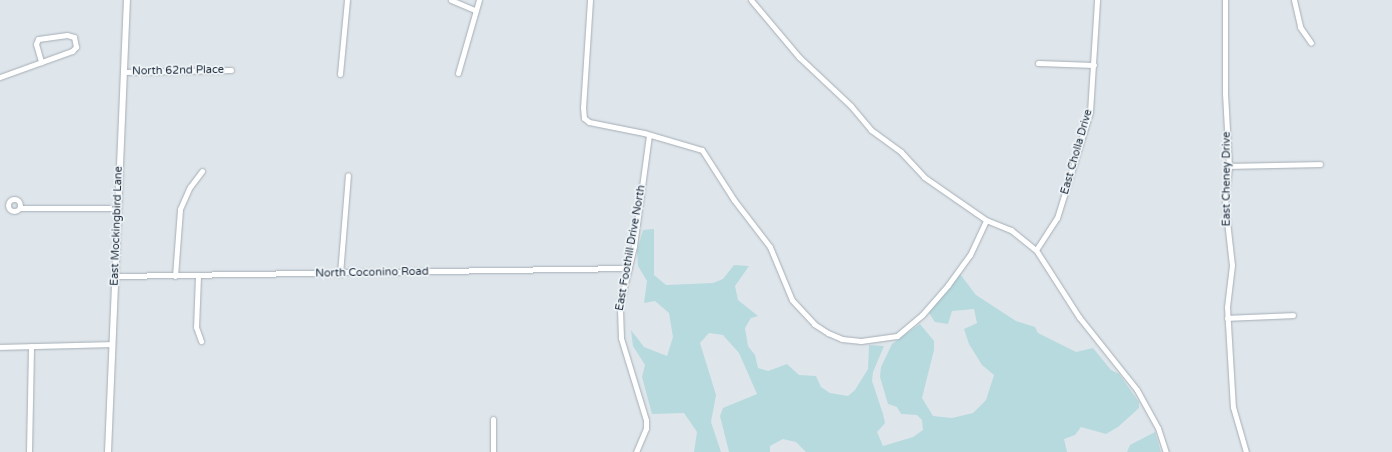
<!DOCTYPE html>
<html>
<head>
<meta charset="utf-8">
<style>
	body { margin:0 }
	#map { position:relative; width:1392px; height:452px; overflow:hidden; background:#dfe6eb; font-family:"Varela Round",sans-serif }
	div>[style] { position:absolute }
	.green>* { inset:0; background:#b6dade }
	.roads { filter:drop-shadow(0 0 1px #a5aeb6) drop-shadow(0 0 1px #a5aeb6) }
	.minor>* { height:5px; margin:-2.5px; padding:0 2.5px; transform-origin:2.5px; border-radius:2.5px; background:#fff }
	.minor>.ring { margin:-2.5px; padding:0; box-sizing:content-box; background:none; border:5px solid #fff; border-radius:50% }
	.tertiary>* { height:6px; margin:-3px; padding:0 3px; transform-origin:3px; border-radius:3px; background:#fff }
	span { translate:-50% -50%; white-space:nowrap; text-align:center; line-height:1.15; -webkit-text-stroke:3.5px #eff5f8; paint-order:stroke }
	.street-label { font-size:11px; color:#1f2c3c }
</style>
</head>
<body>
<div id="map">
	<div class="green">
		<div style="clip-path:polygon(654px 229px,654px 275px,666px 285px,713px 283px,723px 279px,734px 265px,749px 266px,735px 286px,738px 300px,758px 316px,751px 318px,745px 328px,748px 346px,755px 355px,758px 368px,768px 371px,787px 364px,799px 375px,816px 376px,821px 387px,830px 393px,848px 396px,855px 390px,868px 369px,869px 345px,884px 346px,873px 372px,872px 381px,883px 414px,885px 423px,877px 432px,883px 446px,913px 437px,923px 430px,922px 420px,917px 415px,901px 414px,897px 407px,888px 404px,880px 377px,881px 367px,892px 344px,920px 324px,934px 341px,934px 350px,922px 398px,933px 416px,952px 418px,973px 413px,986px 400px,994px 375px,982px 365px,969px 344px,964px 329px,977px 323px,974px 309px,952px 311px,948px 324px,935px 322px,929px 313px,960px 274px,976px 295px,1016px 321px,1035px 327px,1038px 333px,1076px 352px,1093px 348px,1111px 370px,1119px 374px,1139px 402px,1139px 408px,1118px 427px,1106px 434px,1081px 427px,1075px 435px,1064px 439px,1067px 452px,806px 452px,796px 442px,783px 439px,770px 446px,770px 452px,729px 452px,720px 416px,723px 408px,757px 394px,739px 353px,723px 335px,709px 333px,700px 343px,716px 395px,711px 422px,721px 452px,694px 452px,697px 432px,684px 413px,652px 414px,642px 377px,645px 365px,633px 346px,631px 330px,644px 347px,667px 356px,673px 337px,669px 313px,655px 301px,644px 303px,647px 281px,638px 266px,637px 251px,643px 230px)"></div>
		<div style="clip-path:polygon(1155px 432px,1161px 452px,1127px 452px,1130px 445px)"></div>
	</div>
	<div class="roads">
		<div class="minor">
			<div style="left:451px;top:0;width:25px;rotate:23deg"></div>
			<div style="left:590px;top:0;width:107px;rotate:93.7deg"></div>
			<div style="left:583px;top:107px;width:11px;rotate:85deg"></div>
			<div style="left:584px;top:118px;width:6px;rotate:39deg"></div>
			<div style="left:589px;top:122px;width:56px;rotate:11.3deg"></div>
			<div style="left:644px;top:133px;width:60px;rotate:16.3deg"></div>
			<div style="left:702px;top:150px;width:59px;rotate:57.4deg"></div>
			<div style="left:734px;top:200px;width:59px;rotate:52.5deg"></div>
			<div style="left:770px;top:247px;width:57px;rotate:67.5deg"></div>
			<div style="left:792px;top:300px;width:33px;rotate:47deg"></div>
			<div style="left:814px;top:324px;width:17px;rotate:33deg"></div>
			<div style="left:828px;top:333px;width:15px;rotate:23deg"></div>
			<div style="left:842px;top:339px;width:19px;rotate:6deg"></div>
			<div style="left:861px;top:341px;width:36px;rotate:-8deg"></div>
			<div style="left:897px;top:336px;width:33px;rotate:-40deg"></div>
			<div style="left:922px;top:315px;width:40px;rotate:-49deg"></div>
			<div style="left:948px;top:285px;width:37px;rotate:-54deg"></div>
			<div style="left:970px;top:255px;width:38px;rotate:-65deg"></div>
			<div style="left:751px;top:0;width:75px;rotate:49.9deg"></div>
			<div style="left:799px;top:57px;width:71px;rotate:43.3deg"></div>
			<div style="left:851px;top:106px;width:31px;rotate:50deg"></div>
			<div style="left:871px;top:130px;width:37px;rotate:36deg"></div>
			<div style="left:901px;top:152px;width:34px;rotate:47deg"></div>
			<div style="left:924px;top:177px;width:75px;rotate:34.7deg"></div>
			<div style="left:986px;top:220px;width:27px;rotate:22deg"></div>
			<div style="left:1011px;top:230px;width:32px;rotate:39deg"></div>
			<div style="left:1036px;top:250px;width:80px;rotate:57.3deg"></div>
			<div style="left:1079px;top:317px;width:93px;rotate:51.5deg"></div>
			<div style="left:1137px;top:390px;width:43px;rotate:61.1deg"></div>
			<div style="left:1158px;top:428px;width:25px;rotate:72deg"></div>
			<div style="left:1225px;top:0;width:93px;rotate:90deg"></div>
			<div style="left:1225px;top:93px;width:73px;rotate:86.9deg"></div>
			<div style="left:1229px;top:166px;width:37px;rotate:96deg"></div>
			<div style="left:1225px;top:203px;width:62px;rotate:83.6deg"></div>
			<div style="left:1232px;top:265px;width:42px;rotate:96.8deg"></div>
			<div style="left:1227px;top:307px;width:100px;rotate:86.6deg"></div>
			<div style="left:1233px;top:407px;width:47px;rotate:73.9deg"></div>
			<div style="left:1294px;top:0;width:28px;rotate:77deg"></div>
			<div style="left:1300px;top:27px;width:19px;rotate:55deg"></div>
			<div style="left:1038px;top:63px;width:56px;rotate:2deg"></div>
			<div style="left:124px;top:72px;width:107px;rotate:-1.1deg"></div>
			<div style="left:458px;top:73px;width:76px;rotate:-74deg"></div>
			<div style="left:340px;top:74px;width:74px;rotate:-84.6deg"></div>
			<div style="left:0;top:77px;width:77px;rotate:-19.9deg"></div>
			<div style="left:72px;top:51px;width:6px;rotate:-45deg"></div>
			<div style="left:76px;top:47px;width:10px;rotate:-101deg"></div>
			<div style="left:74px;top:37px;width:7px;rotate:-164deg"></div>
			<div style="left:67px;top:35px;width:29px;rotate:172deg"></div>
			<div style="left:38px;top:39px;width:5px;rotate:112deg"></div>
			<div style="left:36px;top:44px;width:19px;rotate:74deg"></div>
			<div style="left:1229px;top:166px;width:91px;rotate:-1.3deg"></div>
			<div class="ring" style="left:8px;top:199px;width:7px;height:7px"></div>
			<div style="left:20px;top:208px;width:98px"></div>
			<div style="left:1036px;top:250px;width:38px;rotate:-57deg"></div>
			<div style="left:1057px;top:218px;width:111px;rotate:-72.7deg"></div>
			<div style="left:1090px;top:112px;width:112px;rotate:-86.4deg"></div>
			<div style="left:340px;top:274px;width:99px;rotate:-85.4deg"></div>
			<div style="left:115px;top:276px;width:514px;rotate:-0.89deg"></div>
			<div style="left:175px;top:276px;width:67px;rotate:-85.7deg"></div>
			<div style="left:180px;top:209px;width:24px;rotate:-66deg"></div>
			<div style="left:190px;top:187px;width:20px;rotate:-53deg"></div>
			<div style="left:198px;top:276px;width:51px;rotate:92.2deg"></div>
			<div style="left:196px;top:327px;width:15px;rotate:70deg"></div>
			<div style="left:1227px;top:318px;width:66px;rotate:-2.6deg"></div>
			<div style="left:0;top:347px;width:112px;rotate:-1.5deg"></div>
			<div style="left:493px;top:419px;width:33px;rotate:90deg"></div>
			<div style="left:29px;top:452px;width:106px;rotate:-88.9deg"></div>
			<div style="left:636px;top:452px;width:26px;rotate:-67deg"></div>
			<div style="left:646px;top:428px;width:8px;rotate:-90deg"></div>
			<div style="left:646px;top:420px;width:86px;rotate:-107deg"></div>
			<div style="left:621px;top:338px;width:34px;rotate:-92deg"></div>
			<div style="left:620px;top:304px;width:60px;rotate:-76.4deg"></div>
			<div style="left:634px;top:246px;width:112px;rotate:-82.3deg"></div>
		</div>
		<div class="tertiary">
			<div style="left:108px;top:452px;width:452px;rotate:-87.6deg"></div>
		</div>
	</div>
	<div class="street-label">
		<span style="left:178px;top:71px;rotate:-1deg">North 62nd Place</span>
		<span style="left:1077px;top:152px;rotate:-74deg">East Cholla Drive</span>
		<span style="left:1227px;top:179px;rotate:-90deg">East Cheney Drive</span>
		<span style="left:117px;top:226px;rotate:-88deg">East Mockingbird Lane</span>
		<span style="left:631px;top:248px;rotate:-80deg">East Foothill Drive North</span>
		<span style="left:372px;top:273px;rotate:-1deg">North Coconino Road</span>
	</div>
</div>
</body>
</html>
